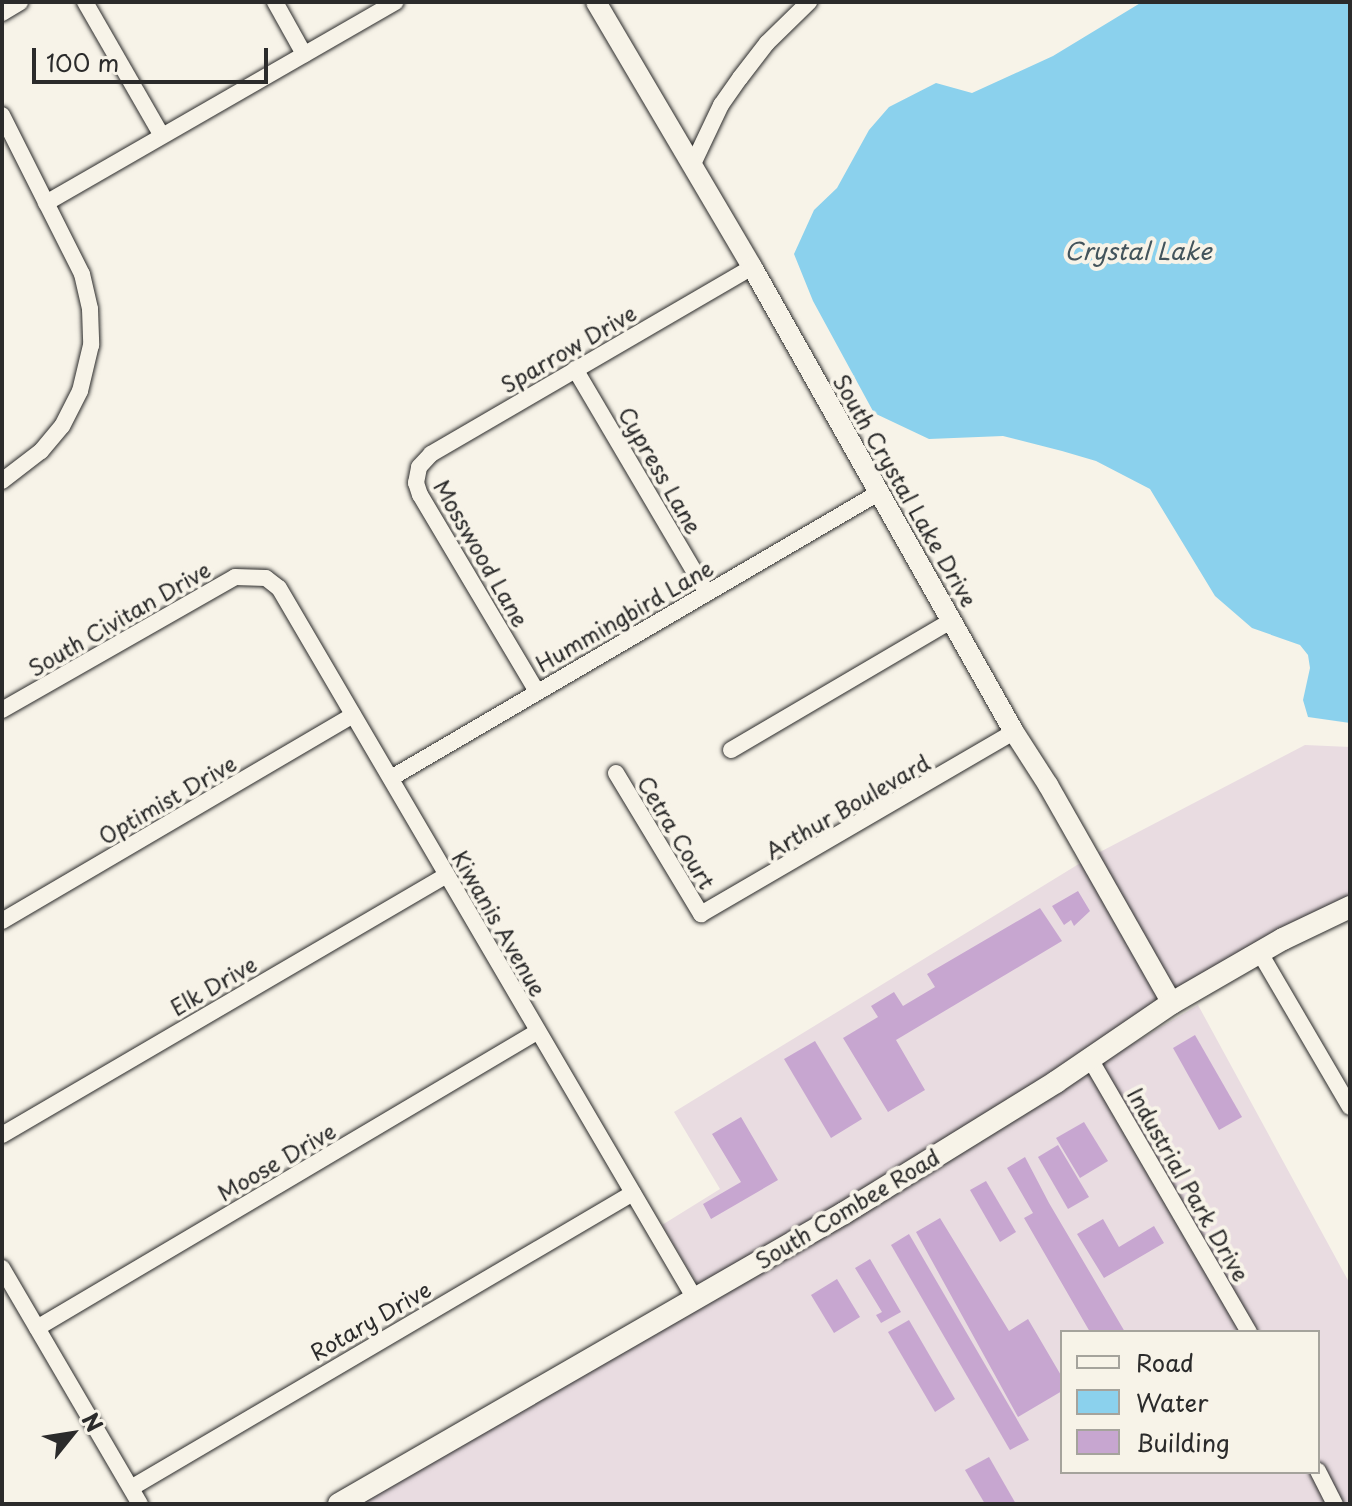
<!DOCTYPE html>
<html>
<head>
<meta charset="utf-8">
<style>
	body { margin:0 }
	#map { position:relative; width:1352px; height:1506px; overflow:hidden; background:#f7f3e8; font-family:"Playpen Sans",sans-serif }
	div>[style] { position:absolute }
	.built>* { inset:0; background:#e9dce1 }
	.water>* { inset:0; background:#8bd1ed }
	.building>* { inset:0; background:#c7a6d0 }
	.roads { filter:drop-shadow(0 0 2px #2b2b2b) drop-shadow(0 0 2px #2b2b2b) }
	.minor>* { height:16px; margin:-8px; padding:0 8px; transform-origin:8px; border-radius:8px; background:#f7f3e8 }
	.tertiary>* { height:20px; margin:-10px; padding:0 10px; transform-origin:10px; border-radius:10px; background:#f7f3e8 }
	.secondary>* { height:22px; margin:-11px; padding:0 11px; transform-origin:11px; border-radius:11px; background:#f7f3e8 }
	span { translate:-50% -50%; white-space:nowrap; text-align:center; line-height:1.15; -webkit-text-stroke:8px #f7f3e8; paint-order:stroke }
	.street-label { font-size:22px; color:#2b2b2b }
	.water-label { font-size:24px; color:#43545c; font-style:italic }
	.frame { position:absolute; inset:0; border:4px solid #2b2b2b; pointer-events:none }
	.legend { position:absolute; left:1060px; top:1330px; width:260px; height:144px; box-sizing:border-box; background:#f7f3e8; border:2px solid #a5a39c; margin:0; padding:10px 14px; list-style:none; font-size:24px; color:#2b2b2b }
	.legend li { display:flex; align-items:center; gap:16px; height:40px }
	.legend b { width:40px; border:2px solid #a5a39c }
	.north { position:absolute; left:32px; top:1394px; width:80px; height:80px; -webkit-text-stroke:6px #f7f3e8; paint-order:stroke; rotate:60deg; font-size:22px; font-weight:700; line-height:32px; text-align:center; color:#2b2b2b }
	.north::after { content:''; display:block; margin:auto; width:28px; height:36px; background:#2b2b2b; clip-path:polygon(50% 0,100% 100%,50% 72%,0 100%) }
	.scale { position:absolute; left:32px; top:48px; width:236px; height:36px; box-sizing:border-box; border:4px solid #2b2b2b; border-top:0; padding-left:10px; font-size:24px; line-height:28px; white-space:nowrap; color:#2b2b2b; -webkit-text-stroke:6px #f7f3e8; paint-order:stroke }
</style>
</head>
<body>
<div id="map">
	<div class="built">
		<div style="clip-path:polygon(1305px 745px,1350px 747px,1350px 898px,1176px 991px,1098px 853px)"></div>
		<div style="clip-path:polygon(1082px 862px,1161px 1001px,1051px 1075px,840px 1206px,698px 1286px,662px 1225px,720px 1189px,674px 1112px)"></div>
		<div style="clip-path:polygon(evenodd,1198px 1005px,1350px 1284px,1350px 1504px,358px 1504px,1198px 1005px,1062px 1332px,1318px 1332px,1318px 1472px,1062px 1472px,1062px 1332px)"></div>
	</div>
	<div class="water">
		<div style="clip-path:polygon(1142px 2px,1350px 2px,1350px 723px,1308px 717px,1303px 700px,1310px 668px,1308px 655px,1300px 645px,1252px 628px,1215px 596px,1150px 489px,1096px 461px,1062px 451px,1003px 436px,929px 439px,874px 413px,813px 301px,794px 254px,814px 210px,837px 188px,869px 130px,889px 107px,936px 83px,972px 93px,1053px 56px)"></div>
	</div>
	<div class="building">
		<div style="clip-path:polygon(1078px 891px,1090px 911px,1074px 926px,1071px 920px,1064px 925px,1052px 906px)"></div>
		<div style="clip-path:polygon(1040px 908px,1062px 941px,896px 1040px,925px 1090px,888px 1112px,843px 1038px,878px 1017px,871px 1006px,894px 992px,903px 1006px,935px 987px,927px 974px)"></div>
		<div style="clip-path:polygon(1195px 1035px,1242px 1117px,1219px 1130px,1173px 1048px)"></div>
		<div style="clip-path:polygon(815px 1041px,862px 1119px,831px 1138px,784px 1059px)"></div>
		<div style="clip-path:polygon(741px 1117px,778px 1180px,711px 1219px,703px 1204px,741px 1182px,712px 1134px)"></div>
		<div style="clip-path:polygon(1084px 1122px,1108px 1161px,1080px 1178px,1056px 1138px)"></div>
		<div style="clip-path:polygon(1058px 1145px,1089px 1197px,1068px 1209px,1038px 1157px)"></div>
		<div style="clip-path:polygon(1025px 1157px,1049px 1203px,1125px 1332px,1090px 1332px,1024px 1218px,1033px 1213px,1007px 1168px)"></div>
		<div style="clip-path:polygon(986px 1181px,1016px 1232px,1000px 1242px,970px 1190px)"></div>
		<div style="clip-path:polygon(940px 1218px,1009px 1331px,1028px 1319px,1062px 1377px,1062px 1391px,1018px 1417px,916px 1232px)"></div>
		<div style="clip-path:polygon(1103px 1219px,1119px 1247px,1154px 1226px,1164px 1243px,1104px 1278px,1077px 1234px)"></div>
		<div style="clip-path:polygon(909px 1234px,1029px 1440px,1010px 1450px,891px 1245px)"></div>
		<div style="clip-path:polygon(870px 1259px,901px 1312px,881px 1323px,876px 1315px,882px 1312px,855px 1268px)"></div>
		<div style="clip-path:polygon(837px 1279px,860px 1317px,834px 1333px,811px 1295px)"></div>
		<div style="clip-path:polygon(909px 1320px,955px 1399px,935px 1412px,888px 1332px)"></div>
		<div style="clip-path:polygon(989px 1457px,1016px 1504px,985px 1504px,965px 1470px)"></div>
	</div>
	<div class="roads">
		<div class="minor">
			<div style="left:85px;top:2px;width:152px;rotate:60.1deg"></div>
			<div style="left:275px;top:2px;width:60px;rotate:60.9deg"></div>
			<div style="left:2px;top:13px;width:21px;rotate:-31deg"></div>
			<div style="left:2px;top:115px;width:178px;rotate:63.3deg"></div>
			<div style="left:82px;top:274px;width:36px;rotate:77deg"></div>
			<div style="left:90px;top:309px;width:36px;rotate:88deg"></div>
			<div style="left:91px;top:345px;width:47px;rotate:103.4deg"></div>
			<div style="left:80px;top:391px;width:39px;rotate:117deg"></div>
			<div style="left:62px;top:426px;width:33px;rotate:130deg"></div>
			<div style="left:41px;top:451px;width:49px;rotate:142.4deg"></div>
			<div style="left:692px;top:166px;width:68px;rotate:-64.6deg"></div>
			<div style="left:721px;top:105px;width:33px;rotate:-55deg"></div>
			<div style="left:740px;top:78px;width:44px;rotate:-52.4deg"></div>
			<div style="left:767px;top:43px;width:59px;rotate:-44.3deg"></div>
			<div style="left:46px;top:203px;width:403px;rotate:-29.9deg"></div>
			<div style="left:575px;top:369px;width:260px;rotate:59.5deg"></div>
			<div style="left:536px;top:690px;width:227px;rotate:-120.7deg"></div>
			<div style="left:420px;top:495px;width:13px;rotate:-108deg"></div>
			<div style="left:416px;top:483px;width:16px;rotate:-79deg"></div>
			<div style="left:419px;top:467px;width:18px;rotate:-47deg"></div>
			<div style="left:431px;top:454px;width:371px;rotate:-30.2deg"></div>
			<div style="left:2px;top:710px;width:268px;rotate:-29.7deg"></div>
			<div style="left:235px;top:577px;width:31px;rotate:2deg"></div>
			<div style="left:266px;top:578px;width:16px;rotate:38deg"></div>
			<div style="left:279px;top:588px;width:822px;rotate:59.66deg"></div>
			<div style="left:731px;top:750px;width:257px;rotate:-30.4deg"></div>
			<div style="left:616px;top:773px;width:165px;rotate:58.9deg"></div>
			<div style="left:701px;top:914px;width:362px;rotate:-30.2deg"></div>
			<div style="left:391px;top:778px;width:566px;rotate:-30.32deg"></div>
			<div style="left:2px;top:921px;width:407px;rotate:-30.4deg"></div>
			<div style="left:1260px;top:953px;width:178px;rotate:59.7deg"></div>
			<div style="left:1090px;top:1059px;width:316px;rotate:59.8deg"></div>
			<div style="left:2px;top:1135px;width:515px;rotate:-30.3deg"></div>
			<div style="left:2px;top:1268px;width:273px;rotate:59.7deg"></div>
			<div style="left:37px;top:1328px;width:581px;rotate:-30.63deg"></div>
			<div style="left:1318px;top:1471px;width:37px;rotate:63deg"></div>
			<div style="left:131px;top:1488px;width:582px;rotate:-30.44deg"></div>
		</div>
		<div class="tertiary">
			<div style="left:596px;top:2px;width:308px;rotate:59.5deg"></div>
			<div style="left:752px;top:267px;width:534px;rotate:60.6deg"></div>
			<div style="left:1014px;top:732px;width:63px;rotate:57.3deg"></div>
			<div style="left:1048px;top:785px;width:251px;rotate:60.4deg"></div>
		</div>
		<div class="secondary">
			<div style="left:339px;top:1504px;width:583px;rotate:-29.95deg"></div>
			<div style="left:844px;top:1213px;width:249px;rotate:-31.7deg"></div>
			<div style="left:1056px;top:1082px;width:140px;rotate:-34.3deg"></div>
			<div style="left:1172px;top:1003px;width:128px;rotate:-30deg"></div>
			<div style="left:1283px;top:939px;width:74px;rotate:-25.5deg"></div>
		</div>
	</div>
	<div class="street-label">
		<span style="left:568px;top:348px;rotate:-30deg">Sparrow Drive</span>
		<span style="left:661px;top:470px;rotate:60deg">Cypress Lane</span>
		<span style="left:906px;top:490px;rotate:60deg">South Crystal Lake Drive</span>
		<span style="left:482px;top:553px;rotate:60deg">Mosswood Lane</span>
		<span style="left:624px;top:615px;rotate:-30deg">Hummingbird Lane</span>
		<span style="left:119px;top:618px;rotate:-30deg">South Civitan Drive</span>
		<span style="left:167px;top:799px;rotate:-30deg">Optimist Drive</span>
		<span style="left:847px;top:806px;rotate:-30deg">Arthur Boulevard</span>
		<span style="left:677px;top:832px;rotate:59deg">Cetra Court</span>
		<span style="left:500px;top:923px;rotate:60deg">Kiwanis Avenue</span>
		<span style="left:213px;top:985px;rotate:-30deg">Elk Drive</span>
		<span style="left:276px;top:1161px;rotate:-30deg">Moose Drive</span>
		<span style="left:1189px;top:1184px;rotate:60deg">Industrial Park Drive</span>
		<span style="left:847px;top:1208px;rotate:-31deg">South Combee Road</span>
		<span style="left:370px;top:1320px;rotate:-30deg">Rotary Drive</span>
	</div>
	<div class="water-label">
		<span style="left:1138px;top:251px">Crystal Lake</span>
	</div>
	<div class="frame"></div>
	<ul class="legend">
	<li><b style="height:10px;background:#f7f3e8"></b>Road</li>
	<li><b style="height:22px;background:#8bd1ed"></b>Water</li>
	<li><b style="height:22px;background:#c7a6d0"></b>Building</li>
	</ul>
	<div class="north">N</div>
	<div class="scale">100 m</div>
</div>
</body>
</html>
